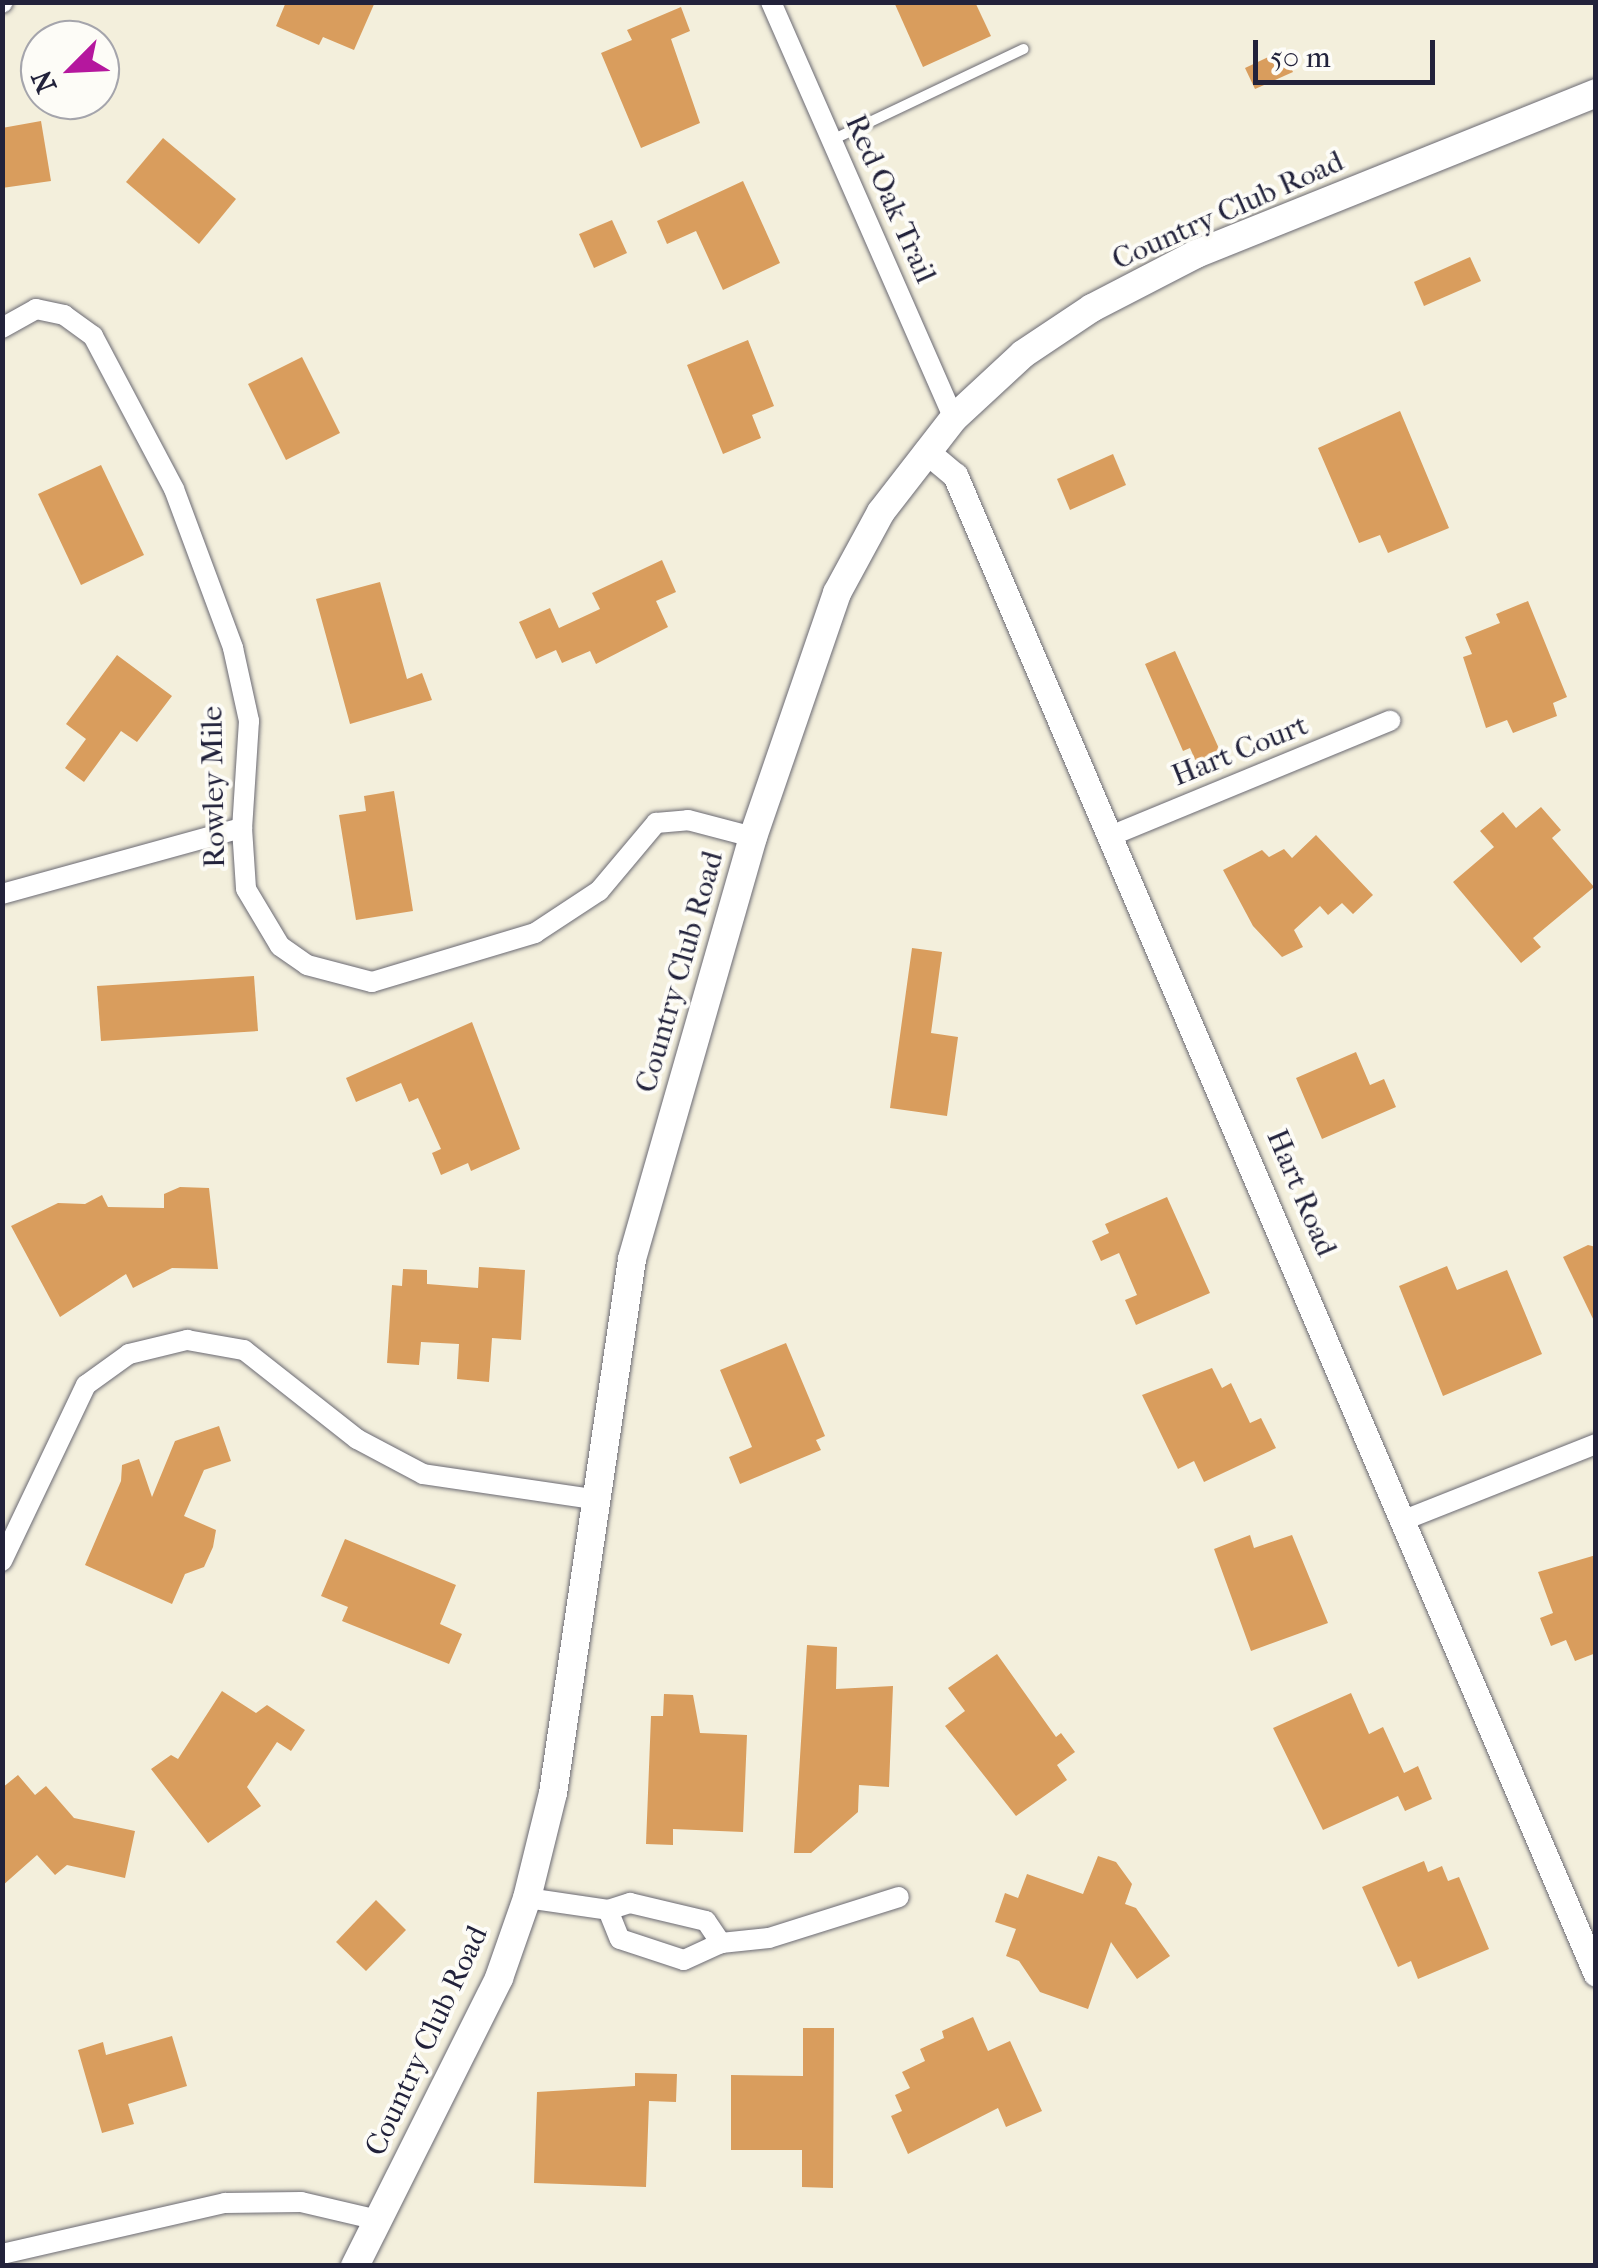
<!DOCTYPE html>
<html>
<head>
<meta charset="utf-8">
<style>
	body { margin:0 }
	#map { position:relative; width:1598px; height:2268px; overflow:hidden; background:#f3efdc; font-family:"IM FELL French Canon",serif }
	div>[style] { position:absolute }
	.building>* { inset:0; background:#d99d5d }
	.roads { filter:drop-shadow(0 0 2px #6b6a73) drop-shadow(0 0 2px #6b6a73) }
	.service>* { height:10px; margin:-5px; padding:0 5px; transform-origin:5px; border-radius:5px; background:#fff }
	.minor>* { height:20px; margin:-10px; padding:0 10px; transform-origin:10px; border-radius:10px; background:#fff }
	.tertiary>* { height:25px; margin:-12.5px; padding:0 12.5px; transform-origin:12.5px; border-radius:12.5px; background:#fff }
	.secondary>* { height:28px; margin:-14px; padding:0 14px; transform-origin:14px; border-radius:14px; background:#fff }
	span { translate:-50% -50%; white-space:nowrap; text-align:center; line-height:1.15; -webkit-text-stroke:8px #fdfcf7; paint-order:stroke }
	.street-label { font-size:30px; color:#22223b }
	.frame { position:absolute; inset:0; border:5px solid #22223b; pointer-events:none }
	.north { position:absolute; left:20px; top:20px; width:100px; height:100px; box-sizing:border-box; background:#fdfcf7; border:2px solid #a5a5ac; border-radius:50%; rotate:246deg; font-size:28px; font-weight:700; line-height:40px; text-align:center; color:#22223b }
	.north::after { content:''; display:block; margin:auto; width:35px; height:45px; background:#b5179e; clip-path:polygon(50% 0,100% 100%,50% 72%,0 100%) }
	.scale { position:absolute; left:1253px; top:40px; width:182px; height:45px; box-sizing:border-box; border:5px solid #22223b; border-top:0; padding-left:12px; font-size:30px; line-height:35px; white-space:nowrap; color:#22223b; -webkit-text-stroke:8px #fdfcf7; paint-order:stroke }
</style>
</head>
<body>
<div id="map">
	<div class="building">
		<div style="clip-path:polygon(286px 2px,375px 2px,354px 50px,323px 37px,319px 45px,276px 26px)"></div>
		<div style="clip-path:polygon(894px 2px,975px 2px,991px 36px,923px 67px)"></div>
		<div style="clip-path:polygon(681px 7px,690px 31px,671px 39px,700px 123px,641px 148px,601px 53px,632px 40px,627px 30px)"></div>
		<div style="clip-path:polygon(1283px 50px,1293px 72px,1255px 89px,1245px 68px)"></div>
		<div style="clip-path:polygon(41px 121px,51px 181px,2px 188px,2px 128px)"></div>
		<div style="clip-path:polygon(163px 138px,236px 199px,199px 244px,126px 182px)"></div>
		<div style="clip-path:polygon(743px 181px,780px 263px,723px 290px,696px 231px,667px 244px,657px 221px)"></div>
		<div style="clip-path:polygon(612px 220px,627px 253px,594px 268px,579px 234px)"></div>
		<div style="clip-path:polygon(1470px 257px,1481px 281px,1424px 306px,1414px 282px)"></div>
		<div style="clip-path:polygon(748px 340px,774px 406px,752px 415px,761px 438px,723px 454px,687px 365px)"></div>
		<div style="clip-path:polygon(302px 357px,340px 433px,286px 460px,248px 384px)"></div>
		<div style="clip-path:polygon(1400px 411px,1449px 528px,1388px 553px,1380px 535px,1359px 543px,1318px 448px)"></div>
		<div style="clip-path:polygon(1113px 454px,1126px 485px,1070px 510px,1057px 479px)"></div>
		<div style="clip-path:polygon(101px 465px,144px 555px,81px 585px,38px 494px)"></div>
		<div style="clip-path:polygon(662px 560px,676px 592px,656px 601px,668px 627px,596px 664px,590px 651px,562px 663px,556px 650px,536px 659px,519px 622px,550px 608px,559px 628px,600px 609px,592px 593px)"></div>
		<div style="clip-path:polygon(380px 582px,407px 679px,422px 673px,432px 700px,350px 724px,316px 599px)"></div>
		<div style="clip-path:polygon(1528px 601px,1567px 697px,1553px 703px,1557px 716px,1513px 733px,1507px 720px,1486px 728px,1463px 657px,1472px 654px,1465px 637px,1500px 623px,1496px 614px)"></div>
		<div style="clip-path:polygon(1175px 651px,1221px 753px,1197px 764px,1190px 748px,1183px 751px,1145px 664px)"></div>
		<div style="clip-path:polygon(117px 655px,172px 696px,137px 742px,121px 731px,84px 782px,65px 768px,86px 739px,66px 724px)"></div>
		<div style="clip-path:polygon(394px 791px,413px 911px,356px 920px,339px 815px,366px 811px,364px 796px)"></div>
		<div style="clip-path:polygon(1541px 807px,1561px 830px,1552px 838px,1594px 887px,1533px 938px,1541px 947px,1521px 963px,1453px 882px,1494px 847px,1480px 831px,1503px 812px,1516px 828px)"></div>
		<div style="clip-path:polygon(1316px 835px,1373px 895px,1353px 914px,1342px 903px,1328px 915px,1320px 906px,1294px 930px,1303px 947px,1282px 957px,1253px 926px,1223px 870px,1262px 850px,1269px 857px,1284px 849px,1292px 858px)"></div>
		<div style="clip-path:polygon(912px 948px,942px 952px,931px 1033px,958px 1037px,947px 1116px,890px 1108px)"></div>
		<div style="clip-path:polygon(254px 976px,258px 1031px,101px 1041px,97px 986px)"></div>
		<div style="clip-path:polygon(472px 1022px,520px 1149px,471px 1171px,468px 1163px,441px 1175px,432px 1153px,441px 1149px,418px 1098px,409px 1102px,401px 1083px,356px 1102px,346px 1078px)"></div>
		<div style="clip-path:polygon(1356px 1052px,1370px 1085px,1384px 1079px,1396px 1107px,1322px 1139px,1296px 1078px)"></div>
		<div style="clip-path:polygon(180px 1187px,209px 1188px,218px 1269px,172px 1268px,133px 1288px,126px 1274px,60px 1317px,11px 1226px,58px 1203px,85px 1204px,102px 1195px,108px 1207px,164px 1208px,164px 1194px)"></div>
		<div style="clip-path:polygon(1167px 1197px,1210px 1293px,1136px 1325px,1125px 1300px,1137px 1295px,1119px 1253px,1101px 1261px,1092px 1241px,1109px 1233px,1105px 1224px)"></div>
		<div style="clip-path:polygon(1588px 1245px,1596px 1247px,1596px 1325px,1563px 1257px)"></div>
		<div style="clip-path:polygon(1447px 1266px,1457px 1290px,1507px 1270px,1542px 1354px,1443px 1396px,1399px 1286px)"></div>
		<div style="clip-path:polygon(479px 1267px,525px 1270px,521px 1340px,492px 1338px,489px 1382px,457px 1379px,459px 1344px,421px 1342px,419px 1365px,387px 1363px,392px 1285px,402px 1286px,403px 1269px,427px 1270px,427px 1284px,478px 1288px)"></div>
		<div style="clip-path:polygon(786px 1343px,825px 1436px,816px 1440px,821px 1450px,740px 1484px,729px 1457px,752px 1447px,720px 1370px)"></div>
		<div style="clip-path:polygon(1212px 1368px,1222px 1388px,1231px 1383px,1250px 1423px,1261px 1418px,1276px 1448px,1204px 1482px,1194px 1461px,1178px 1469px,1142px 1395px)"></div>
		<div style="clip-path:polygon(219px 1426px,231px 1461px,204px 1470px,184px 1516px,216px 1530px,213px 1547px,204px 1567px,185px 1574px,172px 1604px,85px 1565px,121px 1481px,122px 1465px,139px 1459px,152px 1497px,175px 1441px)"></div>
		<div style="clip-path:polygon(1250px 1535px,1254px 1548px,1292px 1535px,1328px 1623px,1251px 1651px,1214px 1549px)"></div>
		<div style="clip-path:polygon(345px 1539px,456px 1585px,440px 1624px,462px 1634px,449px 1664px,342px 1621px,348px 1607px,321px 1596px)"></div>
		<div style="clip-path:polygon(1596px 1555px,1596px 1653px,1575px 1661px,1566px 1640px,1551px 1646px,1540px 1618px,1553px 1613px,1538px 1572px)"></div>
		<div style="clip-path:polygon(807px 1645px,837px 1647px,836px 1689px,893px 1686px,889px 1787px,859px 1785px,858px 1812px,811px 1853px,794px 1853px)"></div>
		<div style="clip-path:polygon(997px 1654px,1056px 1737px,1061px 1733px,1075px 1752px,1057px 1765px,1067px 1780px,1016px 1816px,945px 1726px,965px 1711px,948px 1688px)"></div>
		<div style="clip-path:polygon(222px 1691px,256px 1713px,267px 1705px,305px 1730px,291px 1751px,277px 1742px,247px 1787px,261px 1806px,208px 1843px,151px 1769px,171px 1755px,178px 1759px)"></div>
		<div style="clip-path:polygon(1351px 1693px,1369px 1734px,1383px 1727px,1404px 1773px,1418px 1766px,1432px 1799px,1405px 1811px,1398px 1796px,1323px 1830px,1273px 1728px)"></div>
		<div style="clip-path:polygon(664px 1694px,693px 1695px,700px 1733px,747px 1735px,743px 1832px,673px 1829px,673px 1845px,646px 1844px,651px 1716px,663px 1716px)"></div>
		<div style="clip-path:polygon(18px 1775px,35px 1795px,46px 1786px,74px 1818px,135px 1831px,125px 1878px,67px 1865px,55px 1875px,37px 1855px,2px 1886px,2px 1788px)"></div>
		<div style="clip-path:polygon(1098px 1856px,1116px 1862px,1132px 1884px,1125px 1904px,1136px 1908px,1170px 1956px,1137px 1979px,1111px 1942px,1088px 2009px,1040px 1992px,1019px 1961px,1006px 1956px,1016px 1929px,995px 1922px,1005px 1893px,1018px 1898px,1027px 1874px,1083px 1894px)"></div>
		<div style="clip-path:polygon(1424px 1861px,1428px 1872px,1442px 1866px,1448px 1881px,1459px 1877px,1489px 1949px,1418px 1979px,1411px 1961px,1398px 1967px,1362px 1887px)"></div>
		<div style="clip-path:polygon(376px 1900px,406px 1930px,366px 1971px,336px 1942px)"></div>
		<div style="clip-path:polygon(973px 2017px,988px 2051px,1010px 2041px,1042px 2111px,1006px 2127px,998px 2108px,908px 2154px,891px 2116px,902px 2111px,895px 2095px,910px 2088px,902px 2072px,925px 2061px,920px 2049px,944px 2038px,942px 2031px)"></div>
		<div style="clip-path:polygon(803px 2028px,834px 2028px,833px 2188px,802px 2187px,802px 2150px,731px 2150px,731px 2075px,803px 2076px)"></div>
		<div style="clip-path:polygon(172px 2036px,187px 2086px,128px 2104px,134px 2124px,102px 2133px,78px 2050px,103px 2042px,106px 2055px)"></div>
		<div style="clip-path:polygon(635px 2073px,677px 2074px,676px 2102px,649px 2101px,646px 2187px,534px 2183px,537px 2092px,635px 2086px)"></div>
	</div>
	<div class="roads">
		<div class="service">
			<div style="left:832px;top:140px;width:212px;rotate:-25.4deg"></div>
		</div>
		<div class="minor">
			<div style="left:771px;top:2px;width:454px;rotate:66.3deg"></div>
			<div style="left:2px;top:3px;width:1px;rotate:-45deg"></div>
			<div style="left:2px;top:328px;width:39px;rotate:-29deg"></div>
			<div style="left:36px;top:309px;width:29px;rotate:12deg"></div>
			<div style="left:64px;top:315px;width:36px;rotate:36deg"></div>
			<div style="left:93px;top:336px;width:173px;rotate:62.1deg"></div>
			<div style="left:174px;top:489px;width:170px;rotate:69.6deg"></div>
			<div style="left:233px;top:648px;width:75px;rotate:77.6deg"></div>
			<div style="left:249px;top:721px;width:107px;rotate:93.7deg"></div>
			<div style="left:242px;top:828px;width:61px;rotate:86.2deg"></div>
			<div style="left:246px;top:889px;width:66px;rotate:59.2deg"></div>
			<div style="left:280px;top:946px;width:33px;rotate:35deg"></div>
			<div style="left:307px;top:965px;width:67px;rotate:14.7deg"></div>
			<div style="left:372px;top:982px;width:170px;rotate:-16.7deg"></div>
			<div style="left:535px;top:933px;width:77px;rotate:-33.3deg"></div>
			<div style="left:599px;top:891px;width:89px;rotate:-50deg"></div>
			<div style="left:656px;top:823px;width:32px;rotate:-5deg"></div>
			<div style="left:688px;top:820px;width:67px;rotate:14.7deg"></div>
			<div style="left:1113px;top:835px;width:300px;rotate:-22.4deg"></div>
			<div style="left:2px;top:894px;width:249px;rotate:-15.4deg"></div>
			<div style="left:1404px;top:1520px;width:206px;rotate:-21.6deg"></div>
			<div style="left:2px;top:1561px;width:195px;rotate:-64.5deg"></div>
			<div style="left:86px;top:1385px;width:53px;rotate:-35.8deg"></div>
			<div style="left:129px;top:1354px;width:60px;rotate:-13.6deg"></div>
			<div style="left:187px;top:1340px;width:58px;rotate:10deg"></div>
			<div style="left:244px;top:1350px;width:144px;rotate:38.2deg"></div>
			<div style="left:357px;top:1439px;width:75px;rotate:27.9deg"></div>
			<div style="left:423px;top:1474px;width:171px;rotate:8.4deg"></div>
			<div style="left:527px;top:1898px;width:82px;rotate:8.4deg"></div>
			<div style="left:608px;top:1910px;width:23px;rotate:-18deg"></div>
			<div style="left:630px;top:1903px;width:78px;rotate:13.3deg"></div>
			<div style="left:706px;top:1921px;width:27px;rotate:56deg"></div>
			<div style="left:608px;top:1910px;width:31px;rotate:68deg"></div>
			<div style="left:620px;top:1939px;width:67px;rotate:18.2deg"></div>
			<div style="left:684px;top:1960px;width:41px;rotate:-24.7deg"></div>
			<div style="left:721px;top:1943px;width:48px;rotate:-5.9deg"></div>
			<div style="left:769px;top:1938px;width:136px;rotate:-17.5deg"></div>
			<div style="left:2px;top:2254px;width:229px;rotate:-12.9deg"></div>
			<div style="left:225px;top:2203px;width:76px;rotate:-0.8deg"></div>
			<div style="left:301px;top:2202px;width:79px;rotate:13.2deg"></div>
		</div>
		<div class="tertiary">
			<div style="left:926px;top:451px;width:38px;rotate:40deg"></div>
			<div style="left:955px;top:475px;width:1630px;rotate:66.85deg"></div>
		</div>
		<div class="secondary">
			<div style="left:355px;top:2266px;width:322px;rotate:-63.4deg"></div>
			<div style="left:499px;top:1978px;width:85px;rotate:-70.7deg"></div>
			<div style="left:527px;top:1898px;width:108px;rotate:-76.1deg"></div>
			<div style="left:553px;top:1793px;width:540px;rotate:-81.58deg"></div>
			<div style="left:632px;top:1259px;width:439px;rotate:-74deg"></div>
			<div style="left:753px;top:837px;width:258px;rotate:-71deg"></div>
			<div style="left:837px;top:593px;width:92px;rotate:-61.5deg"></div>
			<div style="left:881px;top:512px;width:119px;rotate:-52.2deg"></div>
			<div style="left:954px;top:418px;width:94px;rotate:-42.8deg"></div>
			<div style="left:1023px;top:354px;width:83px;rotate:-33.7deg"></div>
			<div style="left:1092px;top:308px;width:117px;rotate:-27.4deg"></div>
			<div style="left:1196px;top:254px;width:431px;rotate:-21.9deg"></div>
		</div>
	</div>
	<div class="street-label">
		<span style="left:890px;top:199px;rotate:66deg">Red Oak Trail</span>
		<span style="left:1228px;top:211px;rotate:-24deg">Country Club Road</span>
		<span style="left:1240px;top:751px;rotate:-22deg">Hart Court</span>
		<span style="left:214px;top:787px;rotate:-91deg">Rowley Mile</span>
		<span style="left:680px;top:972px;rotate:-74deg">Country Club Road</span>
		<span style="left:1301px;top:1193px;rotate:67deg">Hart Road</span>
		<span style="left:427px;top:2041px;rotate:-65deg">Country Club Road</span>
	</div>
	<div class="frame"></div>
	<div class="north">N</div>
	<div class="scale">50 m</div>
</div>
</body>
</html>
